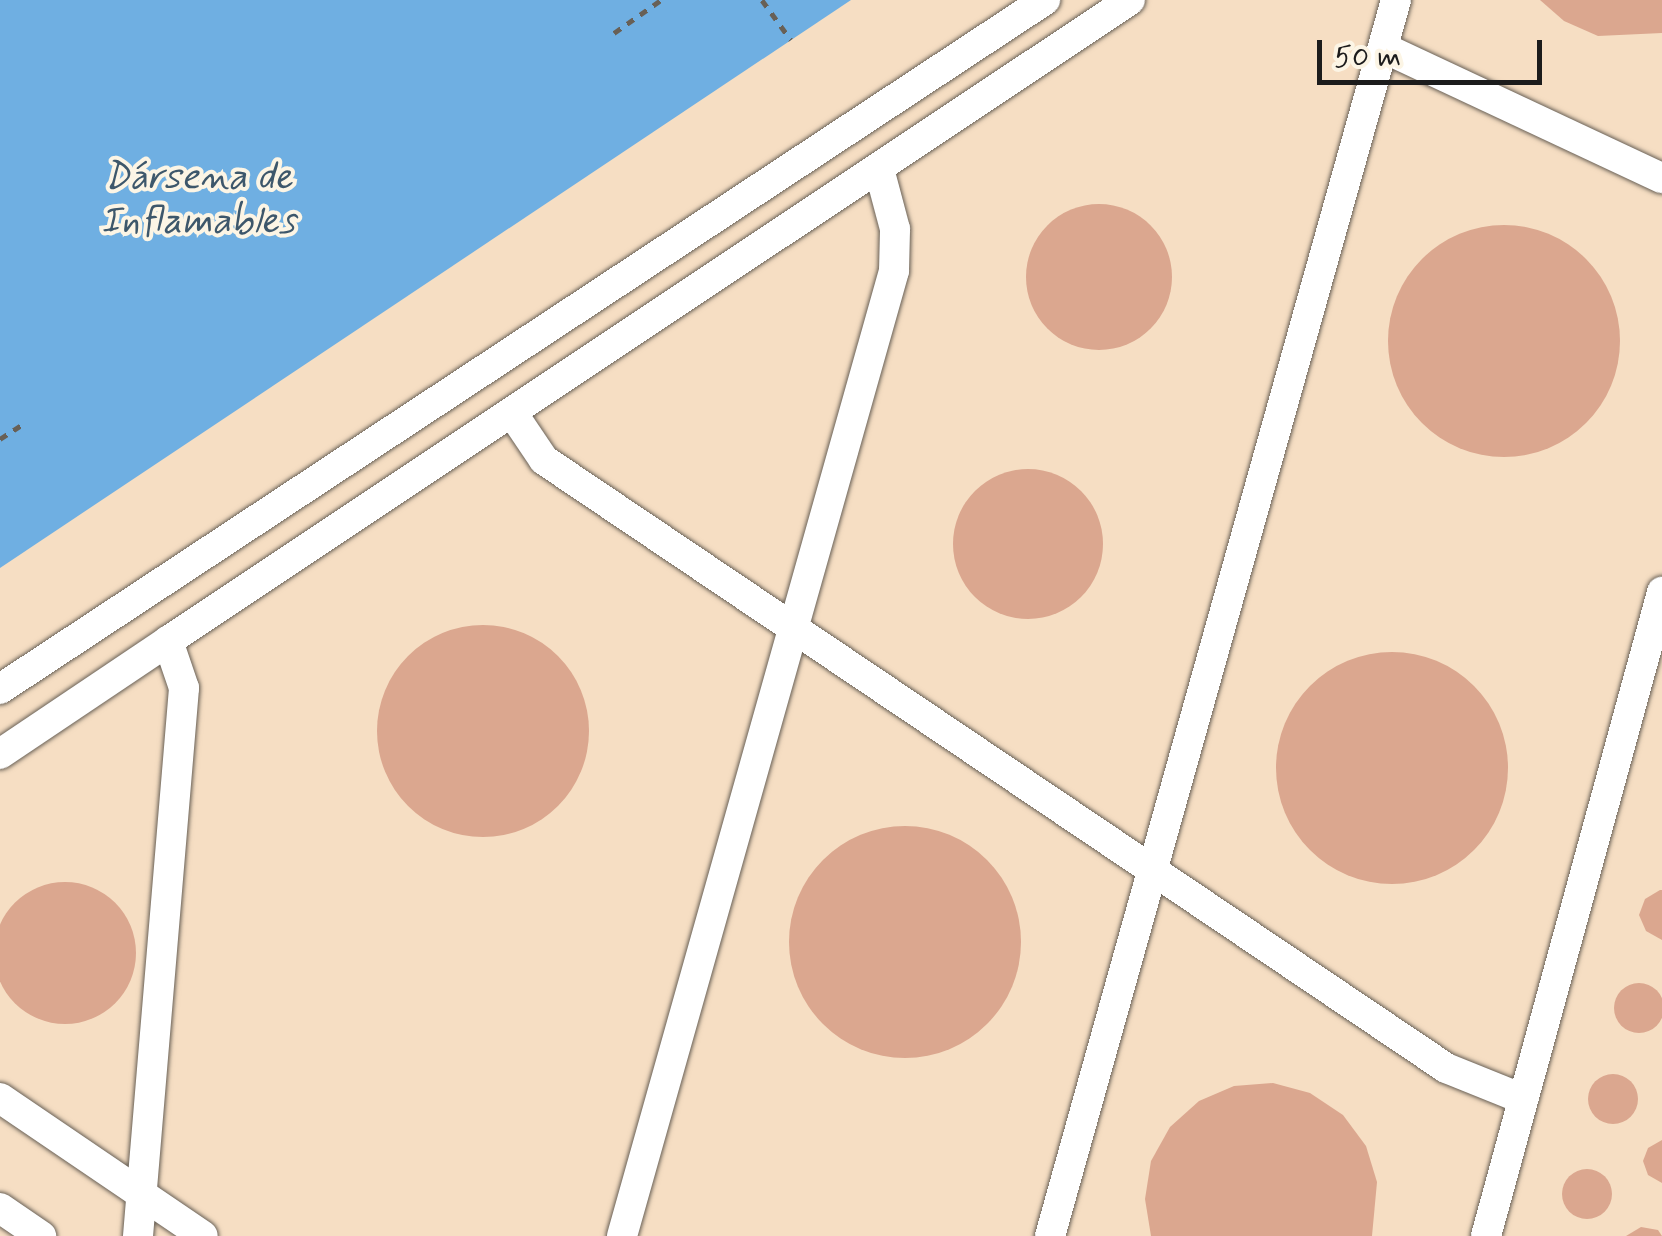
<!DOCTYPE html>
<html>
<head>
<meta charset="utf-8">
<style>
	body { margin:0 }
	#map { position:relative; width:1662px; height:1236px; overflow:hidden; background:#f6dec3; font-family:Mynerve,sans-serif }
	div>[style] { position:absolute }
	.water>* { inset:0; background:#6fafe2 }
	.building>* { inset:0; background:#dba78f }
	.round { border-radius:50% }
	.path>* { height:5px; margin-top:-2.5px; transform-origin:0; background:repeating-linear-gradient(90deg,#686056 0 8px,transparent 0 16px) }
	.roads { filter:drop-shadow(0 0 2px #686056) drop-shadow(0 0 2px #686056) }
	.minor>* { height:30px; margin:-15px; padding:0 15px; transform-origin:15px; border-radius:15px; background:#fff }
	span { translate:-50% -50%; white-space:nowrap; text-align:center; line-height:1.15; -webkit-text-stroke:8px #fcf5e5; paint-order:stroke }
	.water-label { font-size:38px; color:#3d576b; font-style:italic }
	.scale { position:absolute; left:1317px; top:40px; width:225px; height:45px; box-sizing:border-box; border:5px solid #1c1c1c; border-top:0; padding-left:12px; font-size:30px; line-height:35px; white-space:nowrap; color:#1c1c1c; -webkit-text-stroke:8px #fcf5e5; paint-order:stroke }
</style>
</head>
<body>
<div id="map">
	<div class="water">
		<div style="clip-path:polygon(0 0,851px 0,0 568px)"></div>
	</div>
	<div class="building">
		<div style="clip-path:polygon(1540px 0,1662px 0,1662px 33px,1598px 36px,1564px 21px)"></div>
		<div class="round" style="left:1026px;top:204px;width:146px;height:146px"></div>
		<div class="round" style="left:1388px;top:225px;width:232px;height:232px"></div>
		<div class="round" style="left:953px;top:469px;width:150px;height:150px"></div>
		<div class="round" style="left:377px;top:625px;width:212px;height:212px"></div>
		<div class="round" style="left:1276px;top:652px;width:232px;height:232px"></div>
		<div class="round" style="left:789px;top:826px;width:232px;height:232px"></div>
		<div class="round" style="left:-6px;top:882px;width:142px;height:142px"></div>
		<div style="clip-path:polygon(1660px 890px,1662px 890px,1662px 940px,1646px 931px,1639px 915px,1645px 899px)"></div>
		<div class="round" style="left:1614px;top:983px;width:50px;height:50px"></div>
		<div class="round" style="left:1588px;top:1074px;width:50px;height:50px"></div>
		<div style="clip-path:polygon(1273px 1083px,1310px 1093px,1343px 1115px,1366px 1146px,1377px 1182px,1372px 1236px,1151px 1236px,1145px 1199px,1151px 1161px,1170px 1127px,1199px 1101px,1234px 1086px)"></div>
		<div style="clip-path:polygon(1662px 1140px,1662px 1183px,1648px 1175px,1643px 1161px,1648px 1148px)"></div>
		<div class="round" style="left:1562px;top:1169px;width:50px;height:50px"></div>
		<div style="clip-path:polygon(1641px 1227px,1658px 1230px,1662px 1236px,1626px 1236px)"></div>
	</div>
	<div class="path">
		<div style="left:762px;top:0;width:49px;rotate:54.1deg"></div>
		<div style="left:614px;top:33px;width:57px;rotate:-35.1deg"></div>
		<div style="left:0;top:439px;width:30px;rotate:-33deg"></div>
	</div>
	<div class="roads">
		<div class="minor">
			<div style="left:1384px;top:48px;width:307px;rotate:25.1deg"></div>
			<div style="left:513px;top:414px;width:55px;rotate:56deg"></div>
			<div style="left:544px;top:460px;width:1088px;rotate:33.98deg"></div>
			<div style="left:1446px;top:1068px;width:83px;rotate:21.9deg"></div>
			<div style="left:0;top:689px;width:1252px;rotate:-33.4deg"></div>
			<div style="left:0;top:754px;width:202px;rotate:-33.9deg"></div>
			<div style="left:0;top:1098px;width:245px;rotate:34.2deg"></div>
			<div style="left:0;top:1208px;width:50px;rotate:34.3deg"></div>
			<div style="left:138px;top:1236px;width:550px;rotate:-85.2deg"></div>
			<div style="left:184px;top:688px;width:50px;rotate:-108.8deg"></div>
			<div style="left:168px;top:641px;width:1156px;rotate:-33.68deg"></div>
			<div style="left:622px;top:1236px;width:1003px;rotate:-74.26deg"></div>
			<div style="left:894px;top:271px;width:42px;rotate:-88.6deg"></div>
			<div style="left:895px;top:229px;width:62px;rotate:-104.9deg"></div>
			<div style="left:1050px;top:1236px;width:1284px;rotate:-74.36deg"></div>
			<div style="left:1486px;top:1236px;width:668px;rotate:-74.71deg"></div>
		</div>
	</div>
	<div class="water-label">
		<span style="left:198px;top:200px">Dársena de<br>Inflamables</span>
	</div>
	<div class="scale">50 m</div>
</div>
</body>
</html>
